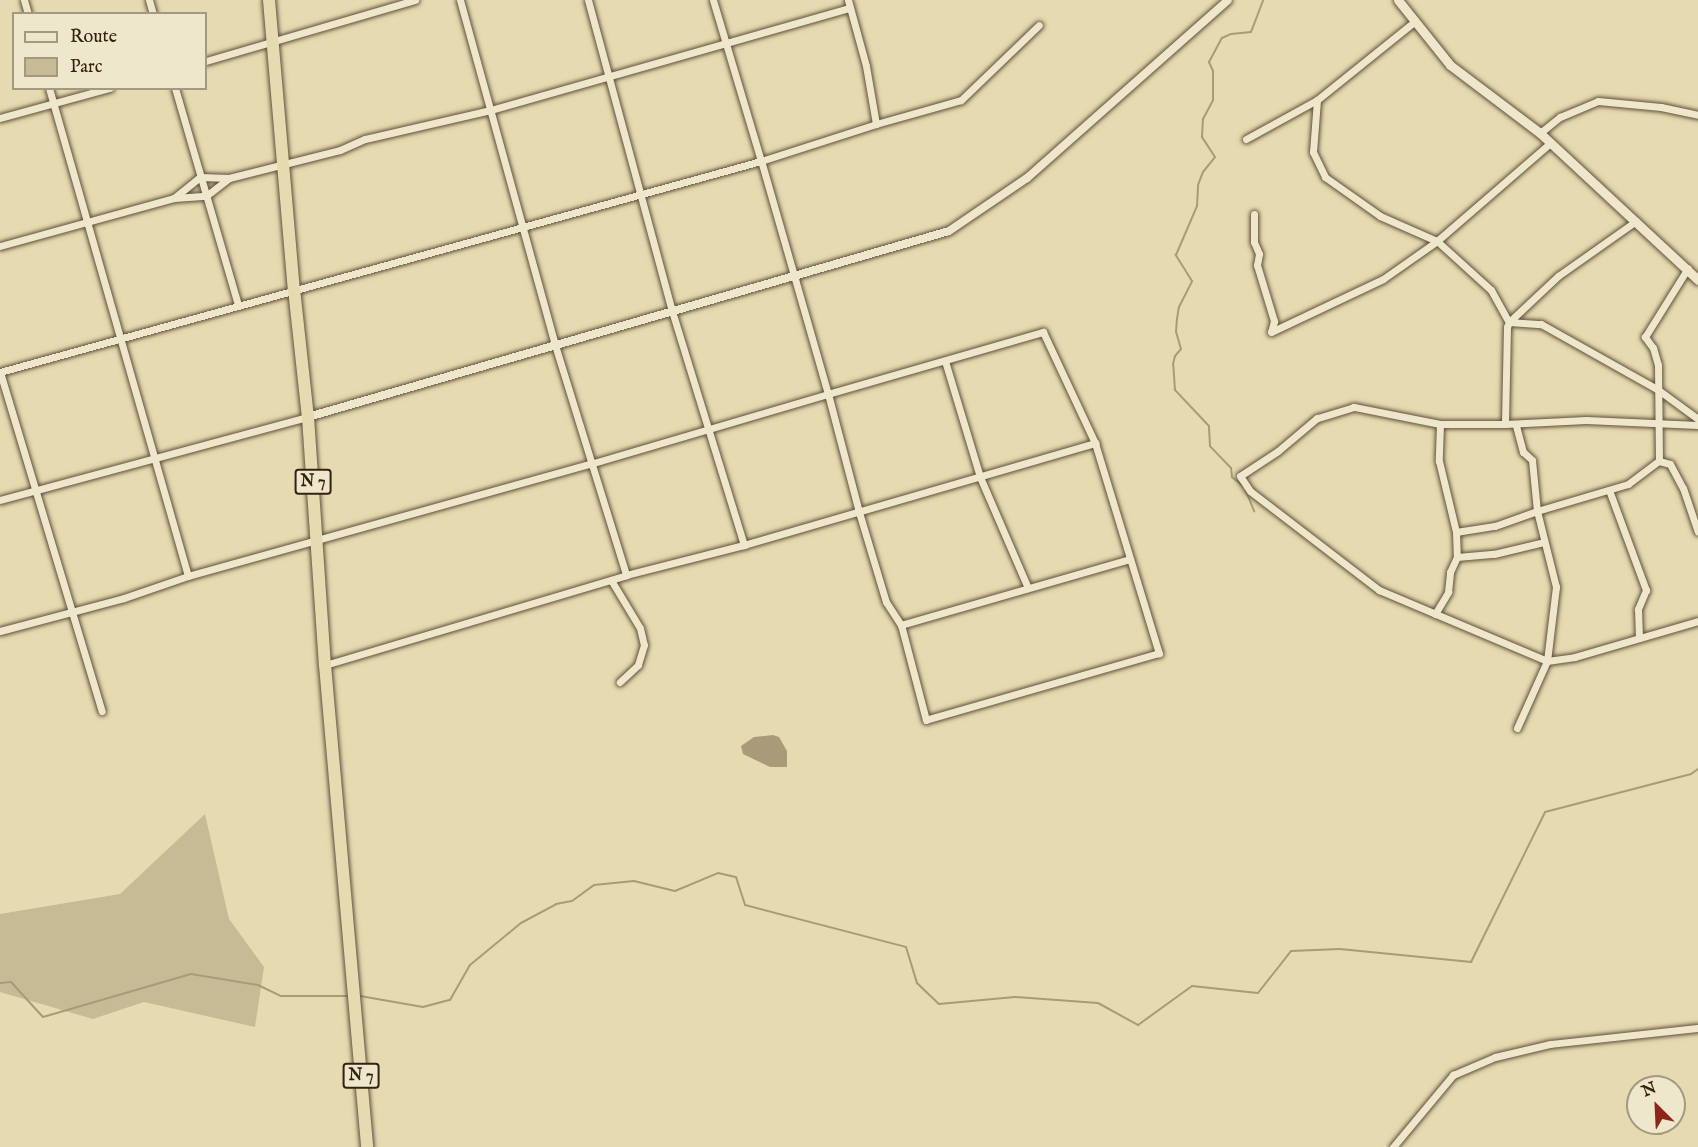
<!DOCTYPE html>
<html>
<head>
<meta charset="utf-8">
<style>
	body { margin:0 }
	#map { position:relative; width:1698px; height:1147px; overflow:hidden; background:#e5dab0; font-family:"IM FELL English",serif }
	div>[style] { position:absolute }
	.green>* { inset:0; background:#c7bb95 }
	.water>* { inset:0; background:#a99b7a }
	.stream>* { height:2px; margin:-1px; padding:0 1px; transform-origin:1px; border-radius:1px; background:#a99b7a }
	.roads { filter:drop-shadow(0 0 2px #614f3a) drop-shadow(0 0 2px #614f3a) }
	.minor>* { height:7px; margin:-3.5px; padding:0 3.5px; transform-origin:3.5px; border-radius:3.5px; background:#eee7cc }
	.tertiary>* { height:8px; margin:-4px; padding:0 4px; transform-origin:4px; border-radius:4px; background:#eee7cc }
	.secondary>* { height:9px; margin:-4.5px; padding:0 4.5px; transform-origin:4.5px; border-radius:4.5px; background:#eee7cc }
	.trunk>* { height:12px; margin:-6px; padding:0 6px; transform-origin:6px; border-radius:6px; background:#e5dab0 }
	span { translate:-50% -50%; white-space:nowrap; text-align:center; line-height:1.15; -webkit-text-stroke:4.5px #eee7cc; paint-order:stroke }
	.shield-label span { padding:2px 4px; background:#eee7cc; border:2px solid; border-radius:4px; -webkit-text-stroke-width:0 }
	.shield-label { font-size:16px; color:#352112; font-weight:700 }
	.legend { position:absolute; left:12px; top:12px; width:195px; height:78px; box-sizing:border-box; background:#eee7cc; border:2px solid #a49882; margin:0; padding:8px 10px; list-style:none; font-size:18px; color:#352112 }
	.legend li { display:flex; align-items:center; gap:12px; height:30px }
	.legend b { width:30px; border:2px solid #a49882 }
	.north { position:absolute; left:1626px; top:1075px; width:60px; height:60px; box-sizing:border-box; background:#eee7cc; border:2px solid #a49882; border-radius:50%; rotate:336deg; font-size:16px; font-weight:700; line-height:24px; text-align:center; color:#352112 }
	.north::after { content:''; display:block; margin:auto; width:21px; height:27px; background:#8f2418; clip-path:polygon(50% 0,100% 100%,50% 72%,0 100%) }
</style>
</head>
<body>
<div id="map">
	<div class="green">
		<div style="clip-path:polygon(205px 814px,229px 919px,264px 967px,255px 1027px,144px 1002px,93px 1019px,0 992px,0 914px,120px 894px)"></div>
	</div>
	<div class="water">
		<div style="clip-path:polygon(773px 735px,779px 737px,787px 751px,787px 767px,770px 767px,743px 754px,741px 746px,754px 737px)"></div>
	</div>
	<div class="stream">
		<div style="left:1243px;top:486px;width:14px;rotate:-141deg"></div>
		<div style="left:1232px;top:477px;width:9px;rotate:-96deg"></div>
		<div style="left:1231px;top:468px;width:30px;rotate:-134deg"></div>
		<div style="left:1210px;top:446px;width:20px;rotate:-93deg"></div>
		<div style="left:1209px;top:426px;width:50px;rotate:-133.4deg"></div>
		<div style="left:1175px;top:390px;width:26px;rotate:-94deg"></div>
		<div style="left:1173px;top:364px;width:8px;rotate:-76deg"></div>
		<div style="left:1175px;top:356px;width:9px;rotate:-49deg"></div>
		<div style="left:1181px;top:349px;width:18px;rotate:-106deg"></div>
		<div style="left:1176px;top:332px;width:13px;rotate:-86deg"></div>
		<div style="left:1177px;top:319px;width:12px;rotate:-81deg"></div>
		<div style="left:1179px;top:307px;width:29px;rotate:-63deg"></div>
		<div style="left:1192px;top:281px;width:31px;rotate:-122deg"></div>
		<div style="left:1176px;top:255px;width:53px;rotate:-66.8deg"></div>
		<div style="left:1197px;top:206px;width:21px;rotate:-87deg"></div>
		<div style="left:1198px;top:185px;width:14px;rotate:-69deg"></div>
		<div style="left:1203px;top:172px;width:19px;rotate:-51deg"></div>
		<div style="left:1215px;top:157px;width:24px;rotate:-123deg"></div>
		<div style="left:1202px;top:137px;width:18px;rotate:-87deg"></div>
		<div style="left:1203px;top:119px;width:21px;rotate:-62deg"></div>
		<div style="left:1213px;top:100px;width:29px;rotate:-90deg"></div>
		<div style="left:1213px;top:71px;width:10px;rotate:-114deg"></div>
		<div style="left:1209px;top:62px;width:27px;rotate:-62deg"></div>
		<div style="left:1222px;top:38px;width:10px;rotate:-24deg"></div>
		<div style="left:1231px;top:34px;width:20px;rotate:-6deg"></div>
		<div style="left:1251px;top:32px;width:34px;rotate:-69deg"></div>
		<div style="left:1246px;top:491px;width:22px;rotate:68deg"></div>
		<div style="left:0;top:983px;width:11px;rotate:-5deg"></div>
		<div style="left:11px;top:982px;width:47px;rotate:47.6deg"></div>
		<div style="left:43px;top:1017px;width:154px;rotate:-16.2deg"></div>
		<div style="left:191px;top:974px;width:68px;rotate:9.3deg"></div>
		<div style="left:258px;top:985px;width:25px;rotate:26deg"></div>
		<div style="left:281px;top:996px;width:70px"></div>
		<div style="left:360px;top:996px;width:64px;rotate:9.9deg"></div>
		<div style="left:423px;top:1007px;width:28px;rotate:-15deg"></div>
		<div style="left:450px;top:1000px;width:40px;rotate:-60.3deg"></div>
		<div style="left:470px;top:965px;width:66px;rotate:-39.5deg"></div>
		<div style="left:521px;top:923px;width:40px;rotate:-28deg"></div>
		<div style="left:556px;top:904px;width:16px;rotate:-11deg"></div>
		<div style="left:572px;top:901px;width:27px;rotate:-36deg"></div>
		<div style="left:594px;top:885px;width:40px;rotate:-5.7deg"></div>
		<div style="left:634px;top:881px;width:42px;rotate:13.7deg"></div>
		<div style="left:675px;top:891px;width:47px;rotate:-22.7deg"></div>
		<div style="left:718px;top:873px;width:18px;rotate:13deg"></div>
		<div style="left:736px;top:877px;width:29px;rotate:72deg"></div>
		<div style="left:745px;top:905px;width:166px;rotate:14.6deg"></div>
		<div style="left:906px;top:947px;width:38px;rotate:73deg"></div>
		<div style="left:917px;top:983px;width:30px;rotate:44deg"></div>
		<div style="left:939px;top:1004px;width:76px;rotate:-5.3deg"></div>
		<div style="left:1015px;top:997px;width:83px;rotate:4.1deg"></div>
		<div style="left:1098px;top:1003px;width:46px;rotate:28.8deg"></div>
		<div style="left:1138px;top:1025px;width:67px;rotate:-35.8deg"></div>
		<div style="left:1192px;top:986px;width:66px;rotate:6.1deg"></div>
		<div style="left:1258px;top:993px;width:53px;rotate:-51.8deg"></div>
		<div style="left:1291px;top:951px;width:49px;rotate:-2.3deg"></div>
		<div style="left:1340px;top:949px;width:132px;rotate:5.7deg"></div>
		<div style="left:1471px;top:962px;width:167px;rotate:-63.7deg"></div>
		<div style="left:1545px;top:812px;width:151px;rotate:-14.6deg"></div>
		<div style="left:1691px;top:774px;width:9px;rotate:-36deg"></div>
	</div>
	<div class="roads">
		<div class="minor">
			<div style="left:24px;top:0;width:15px;rotate:74deg"></div>
			<div style="left:149px;top:0;width:15px;rotate:74deg"></div>
			<div style="left:460px;top:0;width:358px;rotate:74.6deg"></div>
			<div style="left:555px;top:345px;width:241px;rotate:72.8deg"></div>
			<div style="left:588px;top:0;width:322px;rotate:74.9deg"></div>
			<div style="left:672px;top:311px;width:245px;rotate:72.9deg"></div>
			<div style="left:848px;top:0;width:68px;rotate:74.7deg"></div>
			<div style="left:866px;top:66px;width:59px;rotate:80.2deg"></div>
			<div style="left:206px;top:61px;width:218px;rotate:-16.3deg"></div>
			<div style="left:49px;top:88px;width:507px;rotate:74.1deg"></div>
			<div style="left:175px;top:88px;width:226px;rotate:73.8deg"></div>
			<div style="left:1317px;top:100px;width:52px;rotate:94.4deg"></div>
			<div style="left:1313px;top:152px;width:28px;rotate:64deg"></div>
			<div style="left:1325px;top:177px;width:67px;rotate:35.3deg"></div>
			<div style="left:1380px;top:216px;width:62px;rotate:23.7deg"></div>
			<div style="left:1437px;top:241px;width:150px;rotate:-40.9deg"></div>
			<div style="left:0;top:118px;width:114px;rotate:-15.3deg"></div>
			<div style="left:1540px;top:133px;width:26px;rotate:-39deg"></div>
			<div style="left:1560px;top:117px;width:41px;rotate:-22.8deg"></div>
			<div style="left:1598px;top:101px;width:63px;rotate:5.4deg"></div>
			<div style="left:1661px;top:107px;width:38px;rotate:12deg"></div>
			<div style="left:1246px;top:139px;width:81px;rotate:-28.8deg"></div>
			<div style="left:1317px;top:100px;width:124px;rotate:-38.8deg"></div>
			<div style="left:174px;top:198px;width:33px;rotate:-39deg"></div>
			<div style="left:200px;top:177px;width:29px;rotate:2deg"></div>
			<div style="left:1254px;top:214px;width:28px;rotate:90deg"></div>
			<div style="left:1254px;top:242px;width:13px;rotate:67deg"></div>
			<div style="left:1259px;top:254px;width:11px;rotate:100deg"></div>
			<div style="left:1257px;top:265px;width:59px;rotate:73.1deg"></div>
			<div style="left:1274px;top:321px;width:11px;rotate:105deg"></div>
			<div style="left:1271px;top:332px;width:124px;rotate:-25.3deg"></div>
			<div style="left:1383px;top:279px;width:66px;rotate:-35.1deg"></div>
			<div style="left:1437px;top:241px;width:73px;rotate:42.2deg"></div>
			<div style="left:1491px;top:290px;width:37px;rotate:61deg"></div>
			<div style="left:1509px;top:322px;width:5px;rotate:112deg"></div>
			<div style="left:1507px;top:327px;width:97px;rotate:91.2deg"></div>
			<div style="left:1505px;top:424px;width:81px;rotate:-2.8deg"></div>
			<div style="left:1586px;top:420px;width:112px;rotate:2.6deg"></div>
			<div style="left:1636px;top:221px;width:95px;rotate:144.8deg"></div>
			<div style="left:1558px;top:276px;width:67px;rotate:136.8deg"></div>
			<div style="left:1509px;top:322px;width:32px;rotate:4deg"></div>
			<div style="left:1541px;top:324px;width:133px;rotate:29.3deg"></div>
			<div style="left:1657px;top:389px;width:51px;rotate:36.2deg"></div>
			<div style="left:0;top:246px;width:180px;rotate:-15.4deg"></div>
			<div style="left:174px;top:198px;width:32px;rotate:-4deg"></div>
			<div style="left:206px;top:196px;width:29px;rotate:-38deg"></div>
			<div style="left:229px;top:178px;width:114px;rotate:-14.2deg"></div>
			<div style="left:340px;top:150px;width:27px;rotate:-24deg"></div>
			<div style="left:365px;top:139px;width:129px;rotate:-13deg"></div>
			<div style="left:491px;top:110px;width:373px;rotate:-15.9deg"></div>
			<div style="left:945px;top:361px;width:121px;rotate:73.2deg"></div>
			<div style="left:980px;top:477px;width:121px;rotate:66.6deg"></div>
			<div style="left:0;top:372px;width:790px;rotate:-15.5deg"></div>
			<div style="left:761px;top:161px;width:121px;rotate:-17.8deg"></div>
			<div style="left:876px;top:124px;width:88px;rotate:-15.8deg"></div>
			<div style="left:961px;top:100px;width:108px;rotate:-43.9deg"></div>
			<div style="left:0;top:372px;width:354px;rotate:73.3deg"></div>
			<div style="left:1440px;top:424px;width:37px;rotate:92deg"></div>
			<div style="left:1439px;top:461px;width:73px;rotate:76.5deg"></div>
			<div style="left:1456px;top:532px;width:39px;rotate:-9deg"></div>
			<div style="left:1495px;top:526px;width:45px;rotate:-19.7deg"></div>
			<div style="left:1537px;top:511px;width:95px;rotate:-16.5deg"></div>
			<div style="left:1628px;top:484px;width:39px;rotate:-37deg"></div>
			<div style="left:1659px;top:461px;width:96px;rotate:-90.6deg"></div>
			<div style="left:1658px;top:365px;width:18px;rotate:-106deg"></div>
			<div style="left:1653px;top:348px;width:14px;rotate:-126deg"></div>
			<div style="left:1645px;top:337px;width:81px;rotate:-58.1deg"></div>
			<div style="left:1505px;top:424px;width:65px;rotate:180deg"></div>
			<div style="left:1440px;top:424px;width:88px;rotate:-168.8deg"></div>
			<div style="left:1354px;top:407px;width:39px;rotate:163deg"></div>
			<div style="left:1317px;top:418px;width:51px;rotate:139.8deg"></div>
			<div style="left:1278px;top:451px;width:45px;rotate:146.7deg"></div>
			<div style="left:1240px;top:476px;width:18px;rotate:56deg"></div>
			<div style="left:1250px;top:491px;width:163px;rotate:37.5deg"></div>
			<div style="left:1379px;top:590px;width:182px;rotate:22.9deg"></div>
			<div style="left:1547px;top:661px;width:75px;rotate:-83.1deg"></div>
			<div style="left:1556px;top:587px;width:78px;rotate:-104deg"></div>
			<div style="left:1537px;top:511px;width:51px;rotate:-95.6deg"></div>
			<div style="left:1532px;top:460px;width:12px;rotate:-138deg"></div>
			<div style="left:1523px;top:452px;width:28px;rotate:-105deg"></div>
			<div style="left:1659px;top:461px;width:11px;rotate:15deg"></div>
			<div style="left:1670px;top:464px;width:27px;rotate:62deg"></div>
			<div style="left:1683px;top:488px;width:46px;rotate:71.2deg"></div>
			<div style="left:1609px;top:490px;width:107px;rotate:69.7deg"></div>
			<div style="left:1646px;top:590px;width:21px;rotate:113deg"></div>
			<div style="left:1638px;top:609px;width:29px;rotate:88deg"></div>
			<div style="left:0;top:500px;width:319px;rotate:-15.1deg"></div>
			<div style="left:1456px;top:532px;width:25px;rotate:88deg"></div>
			<div style="left:1457px;top:557px;width:37px;rotate:-5deg"></div>
			<div style="left:1494px;top:554px;width:51px;rotate:-13.5deg"></div>
			<div style="left:611px;top:580px;width:56px;rotate:58.9deg"></div>
			<div style="left:640px;top:628px;width:17px;rotate:77deg"></div>
			<div style="left:644px;top:645px;width:21px;rotate:107deg"></div>
			<div style="left:638px;top:665px;width:25px;rotate:137deg"></div>
			<div style="left:1435px;top:614px;width:26px;rotate:-59deg"></div>
			<div style="left:1448px;top:592px;width:20px;rotate:-84deg"></div>
			<div style="left:1450px;top:572px;width:17px;rotate:-65deg"></div>
			<div style="left:901px;top:625px;width:237px;rotate:-16.1deg"></div>
			<div style="left:0;top:631px;width:128px;rotate:-14.9deg"></div>
			<div style="left:124px;top:598px;width:68px;rotate:-19deg"></div>
			<div style="left:188px;top:576px;width:417px;rotate:-15.6deg"></div>
			<div style="left:590px;top:464px;width:248px;rotate:-16.4deg"></div>
			<div style="left:828px;top:394px;width:224px;rotate:-16.1deg"></div>
			<div style="left:1043px;top:332px;width:123px;rotate:64.9deg"></div>
			<div style="left:1095px;top:443px;width:220px;rotate:73.1deg"></div>
			<div style="left:1159px;top:653px;width:242px;rotate:164deg"></div>
			<div style="left:926px;top:720px;width:98px;rotate:-104.7deg"></div>
			<div style="left:901px;top:625px;width:27px;rotate:-123deg"></div>
			<div style="left:886px;top:602px;width:94px;rotate:-106.7deg"></div>
			<div style="left:859px;top:512px;width:122px;rotate:-104.7deg"></div>
			<div style="left:828px;top:394px;width:242px;rotate:-106deg"></div>
			<div style="left:761px;top:161px;width:168px;rotate:-106.6deg"></div>
			<div style="left:325px;top:665px;width:314px;rotate:-16.6deg"></div>
			<div style="left:626px;top:575px;width:122px;rotate:-14.3deg"></div>
			<div style="left:744px;top:545px;width:366px;rotate:-16.2deg"></div>
			<div style="left:1517px;top:728px;width:73px;rotate:-65.9deg"></div>
			<div style="left:1547px;top:661px;width:28px;rotate:-8deg"></div>
			<div style="left:1575px;top:657px;width:128px;rotate:-16.3deg"></div>
			<div style="left:1393px;top:1147px;width:94px;rotate:-50.2deg"></div>
			<div style="left:1453px;top:1075px;width:46px;rotate:-23.2deg"></div>
			<div style="left:1495px;top:1057px;width:57px;rotate:-13.3deg"></div>
			<div style="left:1550px;top:1044px;width:149px;rotate:-6.2deg"></div>
		</div>
		<div class="tertiary">
			<div style="left:308px;top:417px;width:667px;rotate:-16.18deg"></div>
			<div style="left:949px;top:231px;width:94px;rotate:-34.2deg"></div>
			<div style="left:1027px;top:178px;width:268px;rotate:-41.5deg"></div>
		</div>
		<div class="secondary">
			<div style="left:1398px;top:0;width:83px;rotate:51.3deg"></div>
			<div style="left:1450px;top:65px;width:113px;rotate:37.1deg"></div>
			<div style="left:1540px;top:133px;width:216px;rotate:42.9deg"></div>
		</div>
		<div class="trunk">
			<div style="left:269px;top:0;width:290px;rotate:85.1deg"></div>
			<div style="left:294px;top:289px;width:129px;rotate:83.8deg"></div>
			<div style="left:308px;top:417px;width:249px;rotate:86.1deg"></div>
			<div style="left:325px;top:665px;width:484px;rotate:85deg"></div>
		</div>
	</div>
	<div class="shield-label">
		<span style="left:313px;top:482px">N 7</span>
		<span style="left:361px;top:1076px">N 7</span>
	</div>
	<ul class="legend">
	<li><b style="height:8px;background:#eee7cc"></b>Route</li>
	<li><b style="height:16px;background:#c7bb95"></b>Parc</li>
	</ul>
	<div class="north">N</div>
</div>
</body>
</html>
